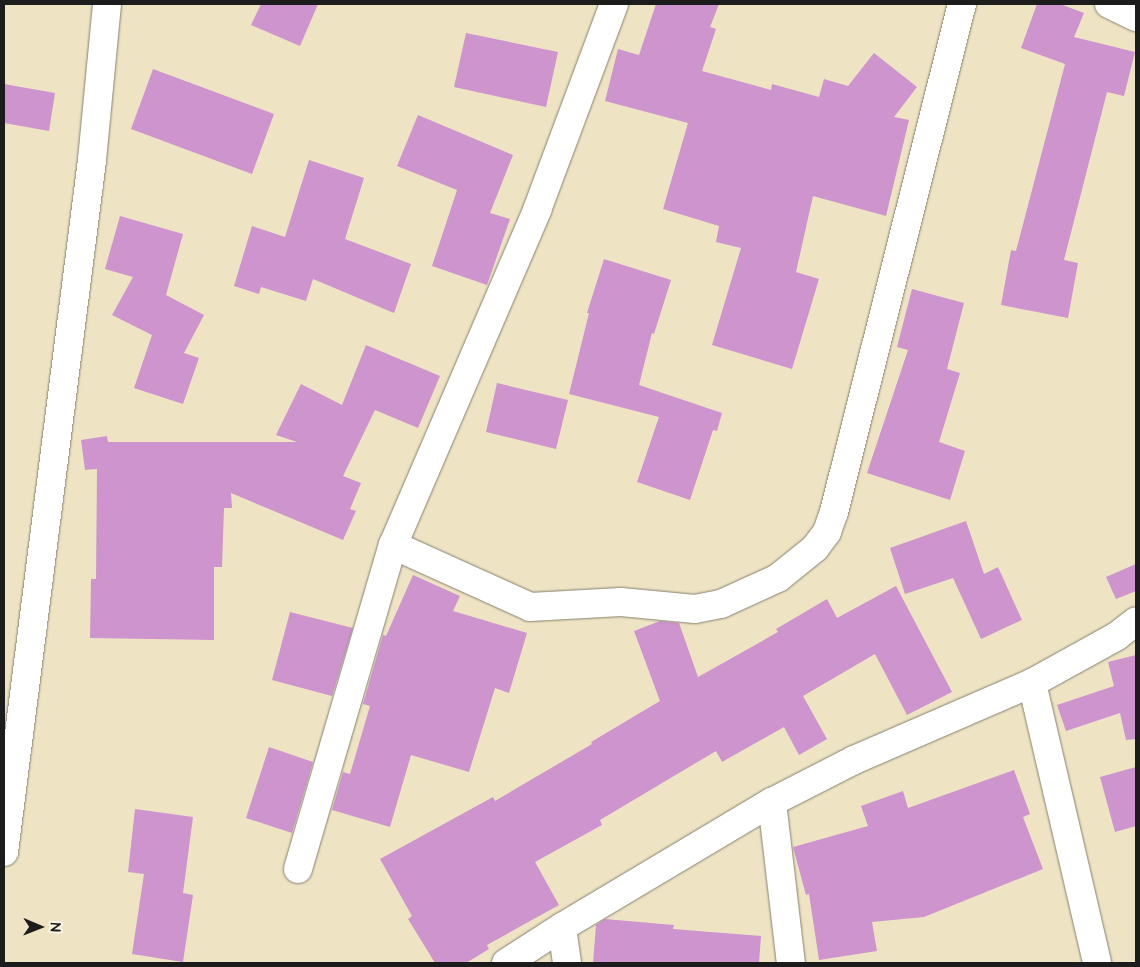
<!DOCTYPE html>
<html>
<head>
<meta charset="utf-8">
<style>
	body { margin:0 }
	#map { position:relative; width:1140px; height:967px; overflow:hidden; background:#eee4c4; font-family:"Architects Daughter",sans-serif }
	div>[style] { position:absolute }
	.building>* { inset:0; background:#cd94cd }
	.roads { filter:drop-shadow(0 0 1px #858070) drop-shadow(0 0 1px #858070) }
	.minor>* { height:28px; margin:-14px; padding:0 14px; transform-origin:14px; border-radius:14px; background:#fff }
	span { translate:-50% -50%; white-space:nowrap; text-align:center; line-height:1.15; -webkit-text-stroke:4.5px #fcf5e5; paint-order:stroke }
	.frame { position:absolute; inset:0; border:5px solid #1c1c1c; pointer-events:none }
	.north { position:absolute; left:15px; top:902px; width:50px; height:50px; -webkit-text-stroke:4px #fcf5e5; paint-order:stroke; rotate:91deg; font-size:14px; font-weight:700; line-height:20px; text-align:center; color:#1c1c1c }
	.north::after { content:''; display:block; margin:auto; width:18px; height:22px; background:#1c1c1c; clip-path:polygon(50% 0,100% 100%,50% 72%,0 100%) }
</style>
</head>
<body>
<div id="map">
	<div class="building">
		<div style="clip-path:polygon(261px 4px,318px 4px,300px 46px,251px 25px)"></div>
		<div style="clip-path:polygon(656px 4px,719px 4px,710px 27px,716px 29px,702px 71px,771px 90px,772px 84px,819px 97px,824px 79px,848px 86px,874px 53px,917px 87px,894px 117px,909px 120px,886px 216px,813px 196px,796px 272px,819px 279px,792px 369px,712px 345px,741px 248px,716px 242px,719px 226px,663px 209px,688px 123px,605px 101px,618px 49px,639px 55px)"></div>
		<div style="clip-path:polygon(1037px 4px,1060px 4px,1084px 13px,1074px 37px,1135px 52px,1124px 96px,1107px 92px,1064px 260px,1078px 263px,1068px 318px,1001px 305px,1011px 250px,1016px 251px,1065px 64px,1021px 48px)"></div>
		<div style="clip-path:polygon(466px 33px,558px 52px,546px 107px,454px 87px)"></div>
		<div style="clip-path:polygon(153px 69px,274px 114px,252px 174px,131px 129px)"></div>
		<div style="clip-path:polygon(4px 84px,55px 93px,49px 131px,4px 123px)"></div>
		<div style="clip-path:polygon(418px 115px,513px 155px,490px 213px,510px 219px,487px 285px,432px 266px,457px 190px,397px 166px)"></div>
		<div style="clip-path:polygon(309px 160px,364px 178px,345px 239px,411px 264px,394px 313px,313px 279px,306px 301px,261px 287px,259px 294px,234px 286px,252px 226px,285px 237px)"></div>
		<div style="clip-path:polygon(120px 216px,183px 234px,166px 295px,204px 315px,184px 353px,199px 358px,183px 404px,134px 388px,152px 335px,112px 315px,133px 277px,105px 269px)"></div>
		<div style="clip-path:polygon(604px 259px,671px 280px,654px 334px,652px 333px,639px 385px,722px 413px,717px 431px,713px 430px,690px 500px,637px 482px,659px 417px,569px 394px,589px 313px,587px 313px)"></div>
		<div style="clip-path:polygon(912px 289px,964px 303px,947px 369px,960px 373px,939px 442px,965px 451px,950px 500px,867px 473px,908px 350px,897px 347px)"></div>
		<div style="clip-path:polygon(366px 345px,440px 376px,418px 428px,375px 410px,343px 476px,361px 483px,350px 509px,356px 511px,343px 540px,231px 493px,232px 508px,224px 508px,222px 567px,214px 567px,214px 640px,90px 638px,91px 579px,96px 579px,97px 469px,85px 470px,81px 440px,107px 436px,108px 442px,297px 442px,276px 435px,301px 384px,342px 405px)"></div>
		<div style="clip-path:polygon(497px 383px,568px 400px,556px 449px,486px 432px)"></div>
		<div style="clip-path:polygon(966px 521px,984px 574px,998px 567px,1022px 620px,981px 639px,953px 578px,905px 594px,890px 548px)"></div>
		<div style="clip-path:polygon(1136px 564px,1136px 591px,1116px 599px,1106px 577px)"></div>
		<div style="clip-path:polygon(413px 575px,460px 596px,453px 611px,527px 633px,509px 693px,495px 688px,469px 772px,411px 755px,390px 827px,332px 810px,343px 772px,350px 774px,370px 706px,363px 704px,383px 635px,386px 636px)"></div>
		<div style="clip-path:polygon(896px 586px,952px 692px,907px 715px,875px 654px,803px 696px,827px 739px,799px 755px,784px 727px,722px 762px,716px 751px,600px 820px,602px 825px,535px 862px,559px 905px,487px 945px,489px 949px,466px 963px,435px 963px,408px 919px,412px 916px,380px 859px,493px 797px,495px 801px,592px 744px,591px 742px,660px 701px,634px 631px,660px 621px,679px 623px,698px 677px,778px 632px,776px 629px,827px 599px,837px 618px)"></div>
		<div style="clip-path:polygon(290px 612px,353px 628px,332px 696px,272px 680px)"></div>
		<div style="clip-path:polygon(1136px 655px,1136px 739px,1126px 740px,1120px 713px,1066px 731px,1057px 705px,1114px 686px,1108px 662px)"></div>
		<div style="clip-path:polygon(269px 747px,313px 762px,292px 833px,246px 818px)"></div>
		<div style="clip-path:polygon(1136px 767px,1136px 826px,1115px 832px,1100px 777px)"></div>
		<div style="clip-path:polygon(1014px 770px,1030px 814px,1023px 817px,1043px 869px,924px 917px,872px 922px,877px 951px,819px 960px,809px 894px,806px 895px,793px 847px,868px 826px,861px 806px,903px 791px,908px 808px)"></div>
		<div style="clip-path:polygon(135px 809px,193px 817px,183px 893px,193px 895px,183px 962px,132px 954px,144px 874px,128px 872px)"></div>
		<div style="clip-path:polygon(605px 919px,674px 925px,673px 929px,761px 936px,759px 963px,593px 963px,596px 925px)"></div>
	</div>
	<div class="roads">
		<div class="minor">
			<div style="left:1109px;top:4px;width:30px;rotate:26deg"></div>
			<div style="left:393px;top:545px;width:150px;rotate:24.3deg"></div>
			<div style="left:530px;top:607px;width:91px;rotate:-3.1deg"></div>
			<div style="left:621px;top:602px;width:74px;rotate:5.4deg"></div>
			<div style="left:695px;top:609px;width:26px;rotate:-11deg"></div>
			<div style="left:721px;top:604px;width:63px;rotate:-24.5deg"></div>
			<div style="left:778px;top:578px;width:48px;rotate:-39deg"></div>
			<div style="left:815px;top:548px;width:20px;rotate:-53deg"></div>
			<div style="left:827px;top:532px;width:21px;rotate:-71deg"></div>
			<div style="left:834px;top:512px;width:524px;rotate:-75.86deg"></div>
			<div style="left:1032px;top:683px;width:287px;rotate:76.9deg"></div>
			<div style="left:772px;top:802px;width:162px;rotate:83.3deg"></div>
			<div style="left:4px;top:852px;width:698px;rotate:-82.75deg"></div>
			<div style="left:92px;top:160px;width:157px;rotate:-84.5deg"></div>
			<div style="left:298px;top:869px;width:338px;rotate:-73.7deg"></div>
			<div style="left:393px;top:545px;width:365px;rotate:-66.7deg"></div>
			<div style="left:537px;top:210px;width:220px;rotate:-69.5deg"></div>
			<div style="left:506px;top:963px;width:67px;rotate:-32.7deg"></div>
			<div style="left:567px;top:963px;width:36px;rotate:-98deg"></div>
			<div style="left:562px;top:927px;width:244px;rotate:-30.8deg"></div>
			<div style="left:772px;top:802px;width:92px;rotate:-27.1deg"></div>
			<div style="left:854px;top:760px;width:194px;rotate:-23.4deg"></div>
			<div style="left:1032px;top:683px;width:97px;rotate:-28.9deg"></div>
			<div style="left:1117px;top:636px;width:24px;rotate:-38deg"></div>
		</div>
	</div>
	<div class="frame"></div>
	<div class="north">N</div>
</div>
</body>
</html>
